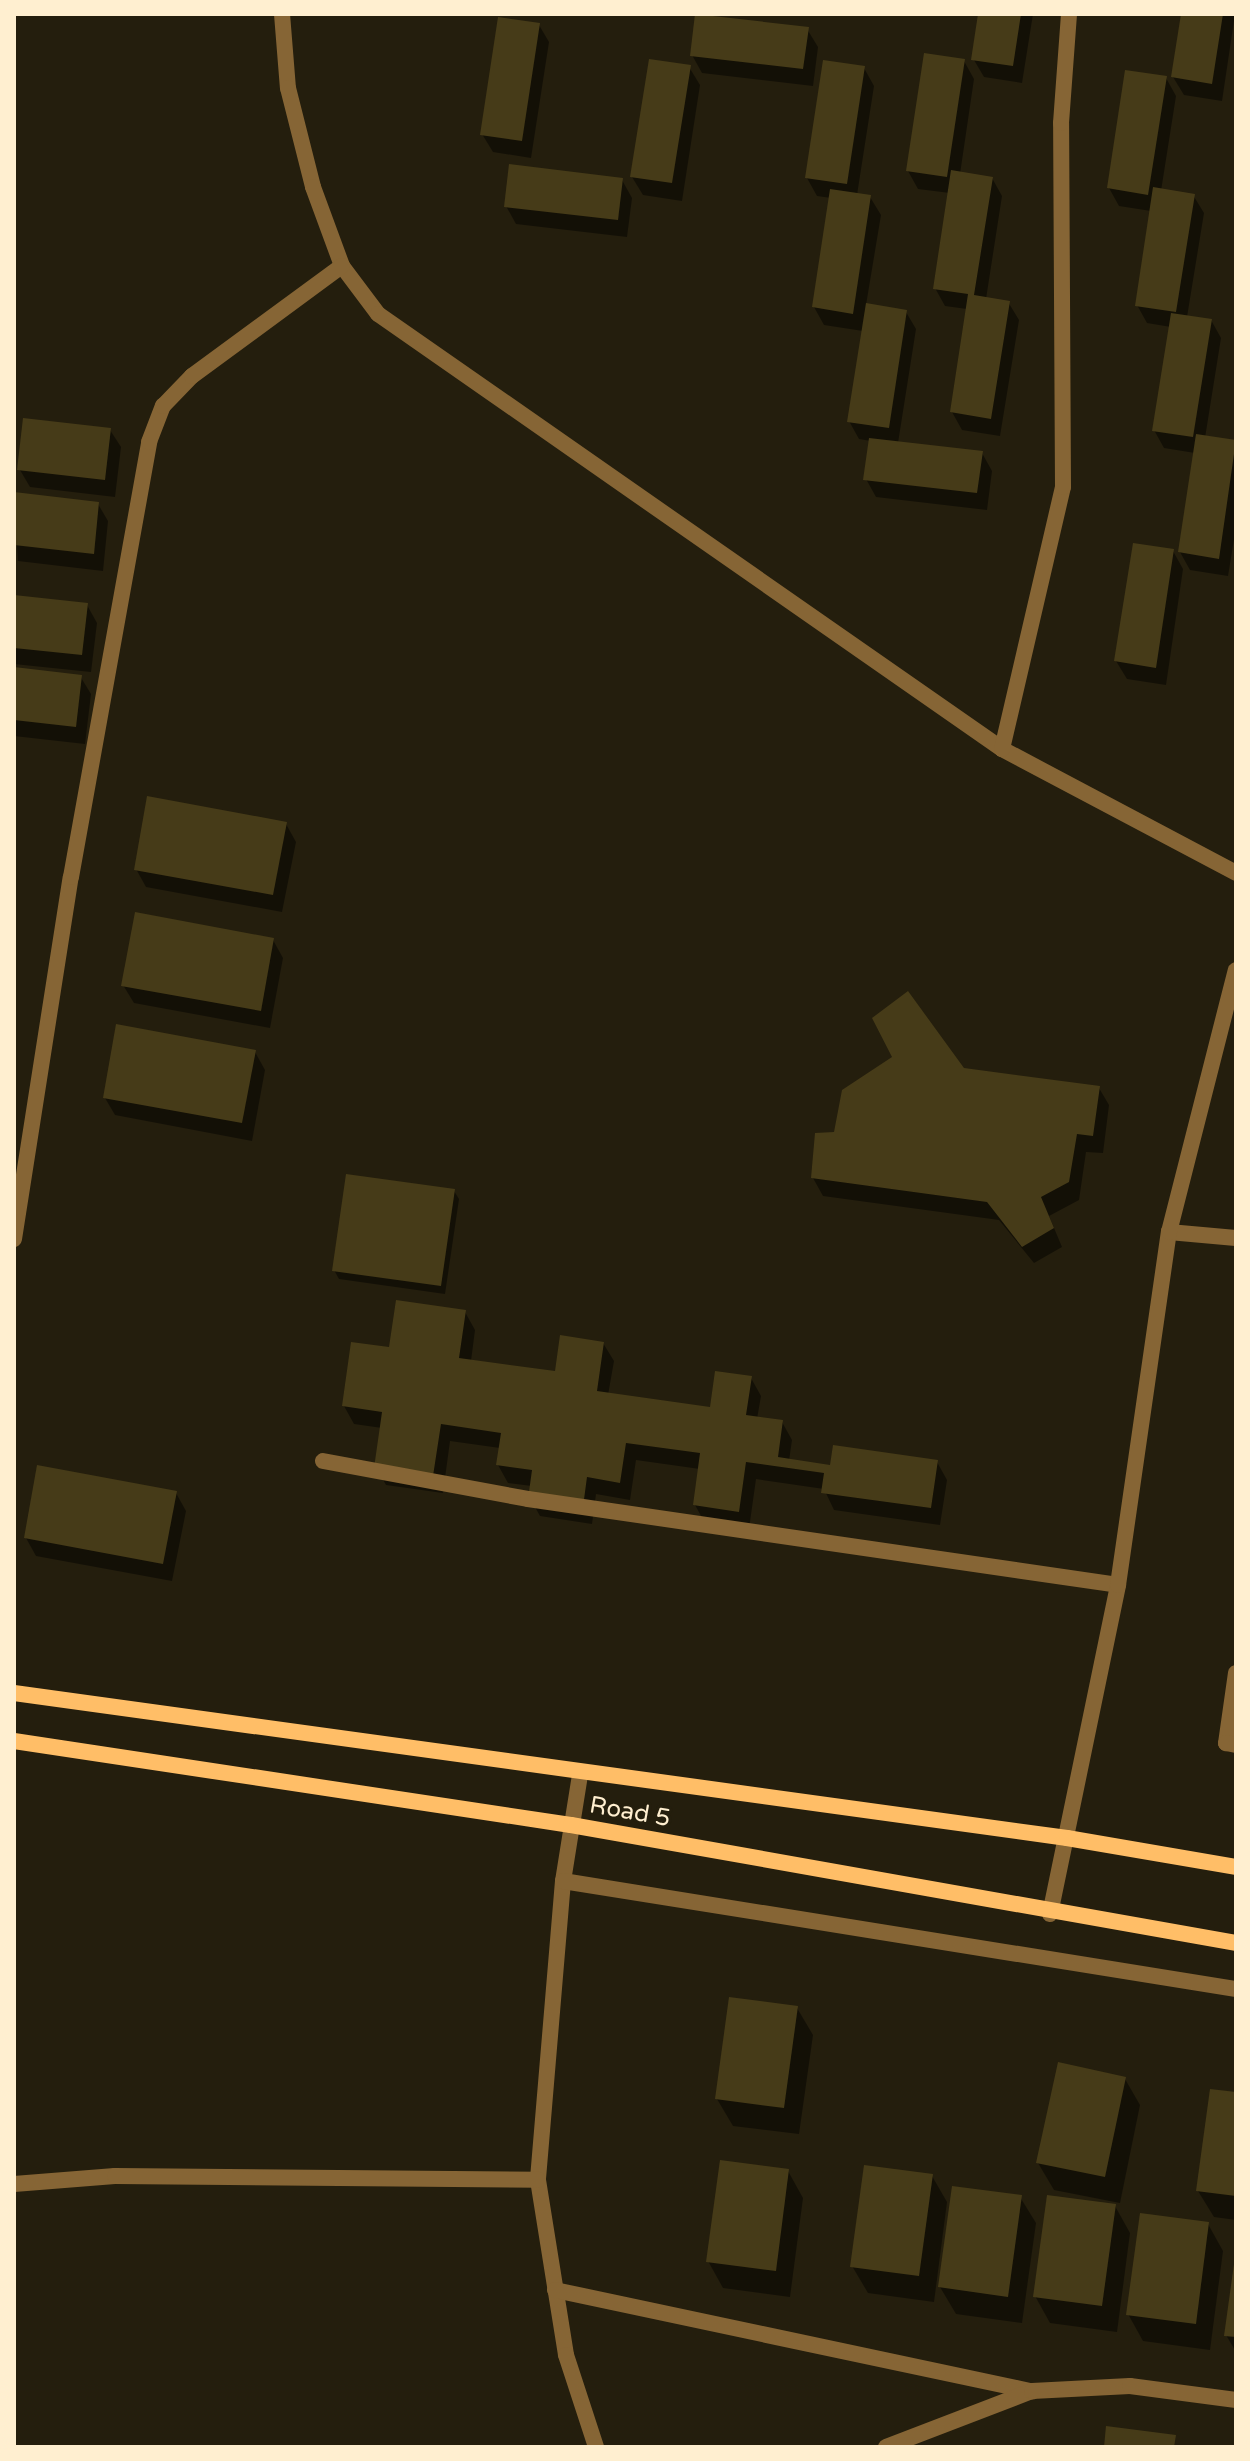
<!DOCTYPE html>
<html>
<head>
<meta charset="utf-8">
<style>
	body { margin:0 }
	#map { position:relative; width:1250px; height:2461px; overflow:hidden; background:#241e0d; font-family:"Varela Round",sans-serif }
	div>[style] { position:absolute }
	.shadow>* { inset:0; background:#0007 }
	.building>* { inset:0; background:#463b18 }
	.lane>* { height:16px; margin:-8px; padding:0 8px; transform-origin:8px; border-radius:8px; background:#866535 }
	.street>* { height:16px; margin:-8px; padding:0 8px; transform-origin:8px; border-radius:8px; background:#866535 }
	.secondary>* { height:16px; margin:-8px; padding:0 8px; transform-origin:8px; border-radius:8px; background:#ffbe67 }
	span { translate:-50% -50%; white-space:nowrap; text-align:center; line-height:1.15; -webkit-text-stroke:6px #241e0d; paint-order:stroke }
	.street-label { font-size:24px; color:#ffefd0 }
	.frame { position:absolute; inset:0; border:16px solid #ffefd0; pointer-events:none }
</style>
</head>
<body>
<div id="map">
	<div class="shadow">
		<div style="clip-path:polygon(980px 14px,1033px 14px,1022px 83px,984px 77px,974px 60px)"></div>
		<div style="clip-path:polygon(1183px 14px,1235px 14px,1222px 101px,1184px 95px,1173px 77px)"></div>
		<div style="clip-path:polygon(539px 25px,549px 42px,531px 158px,493px 152px,482px 134px)"></div>
		<div style="clip-path:polygon(807px 29px,818px 47px,813px 86px,702px 73px,692px 55px)"></div>
		<div style="clip-path:polygon(964px 61px,974px 79px,960px 174px,992px 178px,1002px 196px,986px 299px,1008px 302px,1019px 320px,1000px 436px,962px 430px,952px 412px,967px 309px,945px 306px,935px 288px,950px 193px,918px 189px,908px 171px)"></div>
		<div style="clip-path:polygon(689px 67px,700px 85px,682px 201px,643px 195px,632px 177px)"></div>
		<div style="clip-path:polygon(864px 68px,874px 86px,857px 195px,870px 197px,881px 215px,866px 305px,906px 312px,916px 329px,898px 443px,982px 453px,992px 471px,987px 510px,876px 497px,866px 479px,871px 441px,859px 439px,849px 421px,863px 331px,824px 325px,814px 307px,831px 198px,817px 196px,807px 178px)"></div>
		<div style="clip-path:polygon(1166px 78px,1176px 96px,1161px 191px,1193px 195px,1204px 213px,1187px 317px,1211px 320px,1221px 338px,1205px 438px,1236px 442px,1236px 527px,1228px 576px,1190px 570px,1180px 552px,1195px 453px,1164px 448px,1154px 430px,1171px 327px,1147px 323px,1137px 305px,1151px 211px,1119px 206px,1109px 188px)"></div>
		<div style="clip-path:polygon(622px 180px,632px 198px,627px 237px,516px 224px,506px 206px)"></div>
		<div style="clip-path:polygon(110px 430px,121px 447px,115px 497px,30px 487px,20px 470px)"></div>
		<div style="clip-path:polygon(14px 494px,98px 504px,108px 521px,103px 571px,18px 561px)"></div>
		<div style="clip-path:polygon(1173px 551px,1183px 569px,1166px 685px,1127px 679px,1116px 661px)"></div>
		<div style="clip-path:polygon(14px 597px,87px 605px,97px 623px,91px 672px,14px 664px)"></div>
		<div style="clip-path:polygon(14px 669px,80px 676px,91px 694px,85px 744px,14px 736px)"></div>
		<div style="clip-path:polygon(286px 824px,296px 842px,282px 912px,146px 887px,136px 869px)"></div>
		<div style="clip-path:polygon(273px 940px,283px 958px,270px 1028px,134px 1003px,123px 985px)"></div>
		<div style="clip-path:polygon(255px 1052px,265px 1070px,252px 1141px,115px 1115px,105px 1098px)"></div>
		<div style="clip-path:polygon(963px 1069px,1099px 1088px,1109px 1105px,1103px 1153px,1086px 1152px,1079px 1200px,1049px 1216px,1062px 1247px,1034px 1263px,999px 1220px,823px 1196px,813px 1178px,836px 1134px)"></div>
		<div style="clip-path:polygon(454px 1191px,459px 1199px,445px 1294px,339px 1279px,334px 1270px)"></div>
		<div style="clip-path:polygon(465px 1312px,475px 1330px,471px 1361px,556px 1373px,603px 1343px,614px 1361px,608px 1395px,712px 1409px,751px 1378px,761px 1396px,757px 1419px,782px 1422px,792px 1440px,789px 1461px,832px 1467px,937px 1462px,947px 1480px,940px 1525px,834px 1510px,824px 1489px,756px 1479px,749px 1529px,705px 1523px,695px 1505px,700px 1469px,636px 1460px,630px 1500px,596px 1494px,592px 1524px,540px 1516px,530px 1498px,532px 1486px,508px 1483px,498px 1465px,500px 1448px,450px 1441px,443px 1493px,386px 1485px,376px 1467px,382px 1428px,354px 1424px,344px 1406px,391px 1349px)"></div>
		<div style="clip-path:polygon(176px 1493px,186px 1511px,172px 1581px,36px 1556px,26px 1538px)"></div>
		<div style="clip-path:polygon(797px 2008px,813px 2035px,799px 2134px,733px 2126px,717px 2099px)"></div>
		<div style="clip-path:polygon(1125px 2079px,1140px 2105px,1120px 2203px,1054px 2190px,1038px 2163px)"></div>
		<div style="clip-path:polygon(1236px 2094px,1236px 2220px,1214px 2217px,1198px 2191px)"></div>
		<div style="clip-path:polygon(788px 2171px,803px 2198px,790px 2297px,723px 2288px,708px 2261px)"></div>
		<div style="clip-path:polygon(932px 2176px,947px 2202px,934px 2302px,868px 2293px,852px 2266px)"></div>
		<div style="clip-path:polygon(1020px 2197px,1036px 2223px,1022px 2323px,956px 2314px,940px 2287px)"></div>
		<div style="clip-path:polygon(1115px 2206px,1130px 2233px,1117px 2332px,1050px 2323px,1035px 2296px)"></div>
		<div style="clip-path:polygon(1208px 2224px,1223px 2251px,1210px 2350px,1143px 2341px,1128px 2314px)"></div>
		<div style="clip-path:polygon(1236px 2265px,1236px 2352px,1226px 2335px)"></div>
	</div>
	<div class="building">
		<div style="clip-path:polygon(695px 14px,809px 27px,803px 69px,690px 56px)"></div>
		<div style="clip-path:polygon(978px 14px,1021px 14px,1013px 66px,971px 60px)"></div>
		<div style="clip-path:polygon(1181px 14px,1223px 14px,1212px 84px,1171px 77px)"></div>
		<div style="clip-path:polygon(498px 17px,540px 23px,522px 141px,480px 135px)"></div>
		<div style="clip-path:polygon(924px 53px,965px 59px,947px 177px,906px 171px)"></div>
		<div style="clip-path:polygon(649px 59px,691px 65px,672px 183px,630px 177px)"></div>
		<div style="clip-path:polygon(823px 60px,865px 66px,847px 184px,805px 178px)"></div>
		<div style="clip-path:polygon(1125px 70px,1167px 76px,1148px 195px,1107px 188px)"></div>
		<div style="clip-path:polygon(509px 164px,623px 178px,618px 220px,504px 207px)"></div>
		<div style="clip-path:polygon(951px 170px,993px 177px,974px 295px,1010px 301px,991px 419px,950px 412px,968px 294px,933px 289px)"></div>
		<div style="clip-path:polygon(1153px 187px,1195px 194px,1176px 312px,1135px 306px)"></div>
		<div style="clip-path:polygon(830px 189px,871px 195px,853px 314px,812px 307px)"></div>
		<div style="clip-path:polygon(866px 303px,907px 310px,889px 428px,847px 422px)"></div>
		<div style="clip-path:polygon(1171px 313px,1212px 319px,1193px 437px,1152px 431px)"></div>
		<div style="clip-path:polygon(23px 418px,111px 428px,105px 480px,17px 470px)"></div>
		<div style="clip-path:polygon(1196px 434px,1236px 440px,1219px 559px,1178px 552px)"></div>
		<div style="clip-path:polygon(869px 438px,983px 451px,977px 493px,863px 480px)"></div>
		<div style="clip-path:polygon(14px 492px,99px 502px,94px 554px,14px 545px)"></div>
		<div style="clip-path:polygon(1133px 543px,1174px 549px,1156px 668px,1114px 661px)"></div>
		<div style="clip-path:polygon(14px 595px,88px 603px,82px 655px,14px 648px)"></div>
		<div style="clip-path:polygon(14px 667px,82px 675px,76px 727px,14px 720px)"></div>
		<div style="clip-path:polygon(147px 796px,287px 822px,273px 895px,134px 870px)"></div>
		<div style="clip-path:polygon(135px 912px,274px 938px,261px 1011px,121px 986px)"></div>
		<div style="clip-path:polygon(908px 991px,964px 1068px,1100px 1086px,1093px 1136px,1077px 1134px,1069px 1182px,1041px 1197px,1054px 1228px,1022px 1247px,987px 1202px,811px 1178px,815px 1133px,834px 1132px,842px 1090px,892px 1057px,872px 1018px)"></div>
		<div style="clip-path:polygon(116px 1024px,256px 1050px,242px 1123px,103px 1098px)"></div>
		<div style="clip-path:polygon(346px 1174px,455px 1189px,441px 1286px,332px 1271px)"></div>
		<div style="clip-path:polygon(396px 1300px,466px 1310px,459px 1358px,555px 1371px,560px 1335px,604px 1342px,597px 1391px,710px 1407px,715px 1371px,752px 1376px,746px 1415px,783px 1420px,778px 1457px,830px 1465px,833px 1445px,938px 1460px,931px 1508px,821px 1493px,824px 1473px,746px 1462px,739px 1512px,693px 1505px,700px 1453px,626px 1443px,620px 1483px,587px 1477px,583px 1507px,528px 1499px,532px 1470px,496px 1465px,501px 1433px,441px 1424px,433px 1476px,374px 1468px,382px 1412px,342px 1406px,351px 1342px,389px 1347px)"></div>
		<div style="clip-path:polygon(37px 1465px,177px 1491px,163px 1564px,24px 1538px)"></div>
		<div style="clip-path:polygon(729px 1997px,798px 2006px,784px 2108px,715px 2099px)"></div>
		<div style="clip-path:polygon(1058px 2062px,1126px 2077px,1105px 2177px,1036px 2163px)"></div>
		<div style="clip-path:polygon(1210px 2089px,1236px 2092px,1236px 2196px,1196px 2191px)"></div>
		<div style="clip-path:polygon(720px 2160px,789px 2169px,776px 2271px,706px 2262px)"></div>
		<div style="clip-path:polygon(864px 2165px,933px 2174px,919px 2276px,850px 2267px)"></div>
		<div style="clip-path:polygon(952px 2186px,1022px 2195px,1008px 2297px,938px 2287px)"></div>
		<div style="clip-path:polygon(1047px 2195px,1116px 2204px,1102px 2306px,1033px 2297px)"></div>
		<div style="clip-path:polygon(1140px 2213px,1209px 2222px,1196px 2324px,1126px 2315px)"></div>
		<div style="clip-path:polygon(1234px 2264px,1236px 2264px,1236px 2337px,1224px 2336px)"></div>
		<div style="clip-path:polygon(1106px 2426px,1176px 2435px,1174px 2447px,1104px 2447px)"></div>
	</div>
	<div class="lane">
		<div style="left:1169px;top:1232px;width:67px;rotate:5.1deg"></div>
		<div style="left:323px;top:1461px;width:208px;rotate:10.5deg"></div>
		<div style="left:528px;top:1499px;width:596px;rotate:8.29deg"></div>
		<div style="left:1236px;top:1673px;width:71px;rotate:98.1deg"></div>
		<div style="left:1226px;top:1743px;width:10px;rotate:11deg"></div>
	</div>
	<div class="street">
		<div style="left:282px;top:14px;width:74px;rotate:85.4deg"></div>
		<div style="left:288px;top:88px;width:102px;rotate:75.8deg"></div>
		<div style="left:313px;top:187px;width:84px;rotate:69.8deg"></div>
		<div style="left:342px;top:266px;width:60px;rotate:53.1deg"></div>
		<div style="left:378px;top:314px;width:761px;rotate:34.88deg"></div>
		<div style="left:1002px;top:749px;width:265px;rotate:27.9deg"></div>
		<div style="left:1002px;top:749px;width:269px;rotate:-76.9deg"></div>
		<div style="left:1063px;top:487px;width:364px;rotate:-90.3deg"></div>
		<div style="left:1061px;top:123px;width:109px;rotate:-85.8deg"></div>
		<div style="left:14px;top:1239px;width:366px;rotate:-81.1deg"></div>
		<div style="left:71px;top:877px;width:442px;rotate:-79.8deg"></div>
		<div style="left:149px;top:442px;width:39px;rotate:-69deg"></div>
		<div style="left:163px;top:406px;width:42px;rotate:-46deg"></div>
		<div style="left:192px;top:376px;width:186px;rotate:-36.3deg"></div>
		<div style="left:580px;top:1775px;width:107px;rotate:99.1deg"></div>
		<div style="left:563px;top:1881px;width:300px;rotate:94.8deg"></div>
		<div style="left:538px;top:2180px;width:177px;rotate:80.9deg"></div>
		<div style="left:566px;top:2355px;width:97px;rotate:71.9deg"></div>
		<div style="left:563px;top:1881px;width:682px;rotate:9.12deg"></div>
		<div style="left:1050px;top:1914px;width:336px;rotate:-78.3deg"></div>
		<div style="left:1118px;top:1585px;width:357px;rotate:-81.8deg"></div>
		<div style="left:1169px;top:1232px;width:270px;rotate:-75.7deg"></div>
		<div style="left:14px;top:2184px;width:101px;rotate:-4.5deg"></div>
		<div style="left:115px;top:2176px;width:423px;rotate:0.5deg"></div>
		<div style="left:555px;top:2290px;width:488px;rotate:12deg"></div>
		<div style="left:886px;top:2447px;width:156px;rotate:-21deg"></div>
		<div style="left:1032px;top:2391px;width:98px;rotate:-2.9deg"></div>
		<div style="left:1130px;top:2386px;width:107px;rotate:7.5deg"></div>
	</div>
	<div class="secondary">
		<div style="left:14px;top:1693px;width:1063px;rotate:7.84deg"></div>
		<div style="left:1067px;top:1838px;width:171px;rotate:9.7deg"></div>
		<div style="left:14px;top:1741px;width:563px;rotate:8.58deg"></div>
		<div style="left:571px;top:1825px;width:675px;rotate:10.06deg"></div>
	</div>
	<div class="street-label">
		<span style="left:630px;top:1812px;rotate:10deg">Road 5</span>
	</div>
	<div class="frame"></div>
</div>
</body>
</html>
